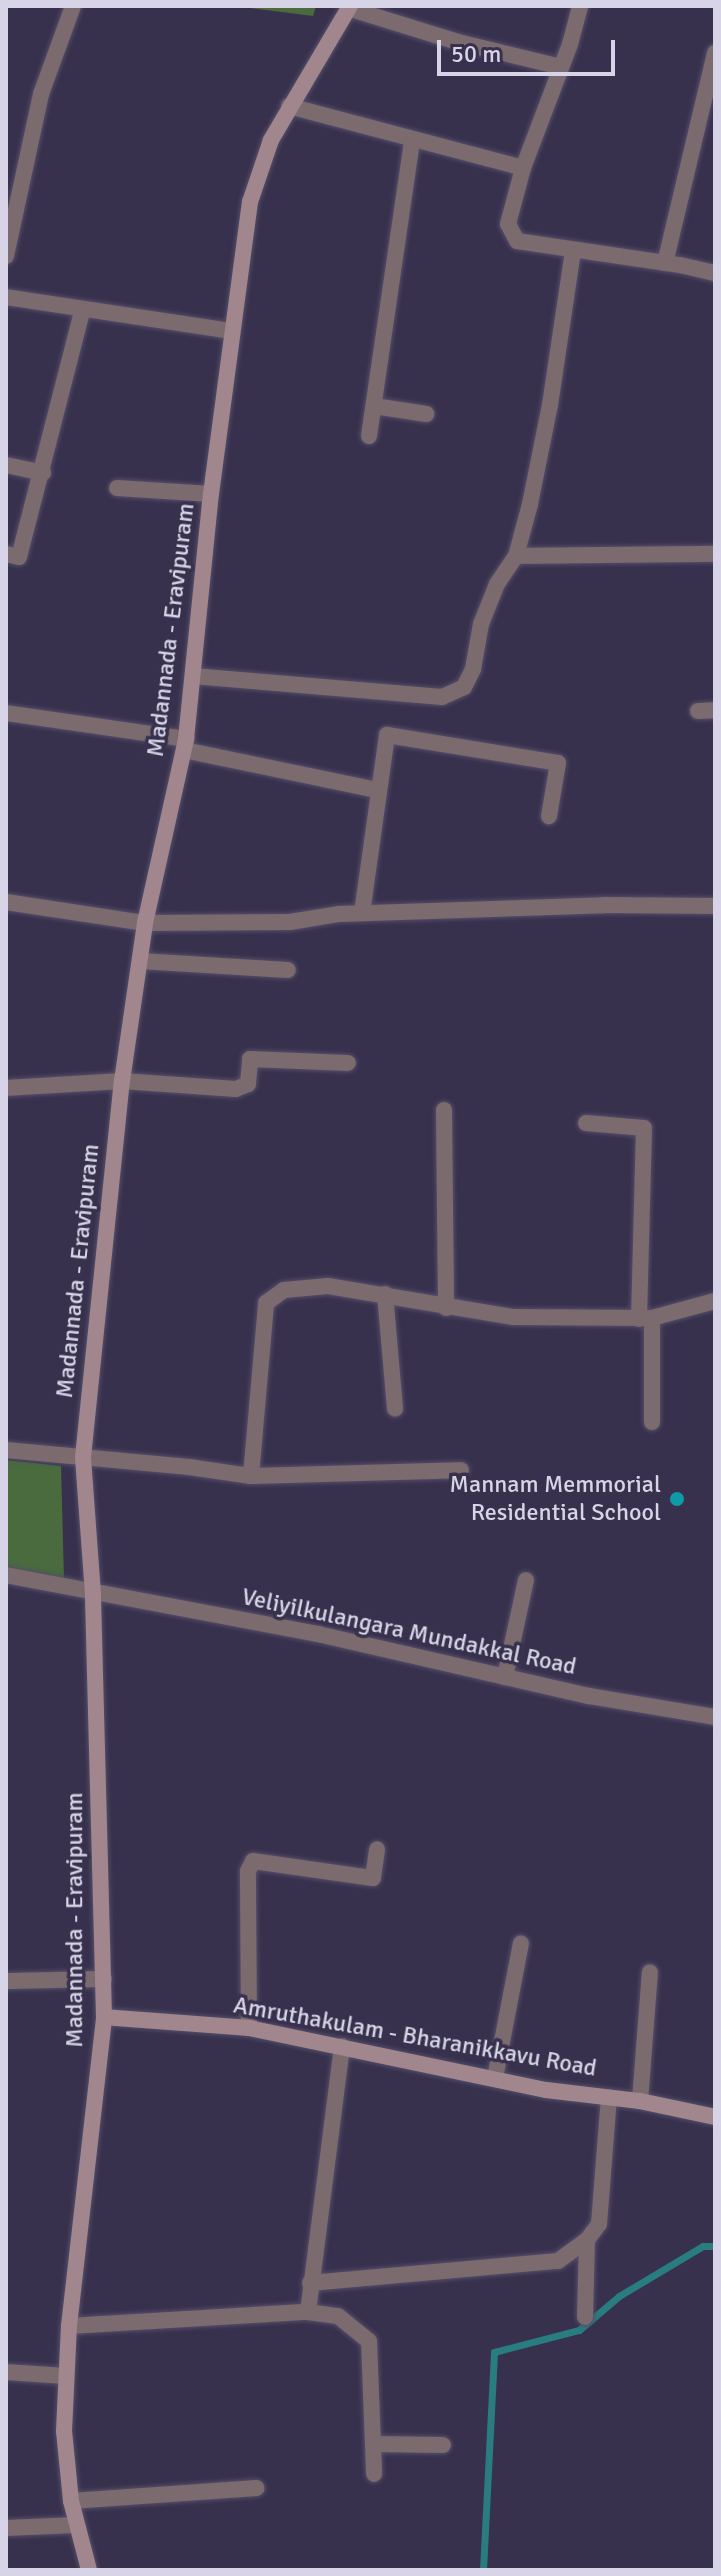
<!DOCTYPE html>
<html>
<head>
<meta charset="utf-8">
<style>
	body { margin:0 }
	#map { position:relative; width:721px; height:2576px; overflow:hidden; background:#37314d; font-family:Signika,sans-serif }
	div>[style] { position:absolute }
	.green>* { inset:0; background:#496b3e }
	.stream>* { height:7px; margin:-3.5px; padding:0 3.5px; transform-origin:3.5px; border-radius:3.5px; background:#297c80 }
	.roads { filter:drop-shadow(0 0 2px #544e69) drop-shadow(0 0 2px #544e69) }
	.street>* { height:16px; margin:-8px; padding:0 8px; transform-origin:8px; border-radius:8px; background:#7b6a6e }
	.secondary>* { height:16px; margin:-8px; padding:0 8px; transform-origin:8px; border-radius:8px; background:#a1868d }
	.dots>* { width:22px; height:22px; translate:-50% -50%; box-sizing:border-box; border:4px solid #37314d; border-radius:50% }
	span { translate:-50% -50%; white-space:nowrap; text-align:center; line-height:1.15; -webkit-text-stroke:7px #37314d; paint-order:stroke }
	.street-label { font-size:24px; color:#d6d4e6 }
	.poi-label { font-size:24px; color:#d6d4e6 }
	.right { translate:-100% -50%; text-align:right }
	.frame { position:absolute; inset:0; border:8px solid #d6d4e6; pointer-events:none }
	.scale { position:absolute; left:437px; top:40px; width:178px; height:36px; box-sizing:border-box; border:4px solid #d6d4e6; border-top:0; padding-left:10px; font-size:24px; line-height:28px; white-space:nowrap; color:#d6d4e6; -webkit-text-stroke:6px #37314d; paint-order:stroke }
</style>
</head>
<body>
<div id="map">
	<div class="green">
		<div style="clip-path:polygon(235px 6px,316px 6px,313px 16px)"></div>
		<div style="clip-path:polygon(6px 1460px,61px 1466px,64px 1579px,6px 1581px)"></div>
	</div>
	<div class="stream">
		<div style="left:483px;top:2570px;width:218px;rotate:-87.1deg"></div>
		<div style="left:494px;top:2352px;width:88px;rotate:-14.5deg"></div>
		<div style="left:579px;top:2330px;width:52px;rotate:-40.4deg"></div>
		<div style="left:619px;top:2296px;width:98px;rotate:-30.8deg"></div>
		<div style="left:703px;top:2246px;width:12px"></div>
	</div>
	<div class="roads">
		<div class="street">
			<div style="left:348px;top:8px;width:115px;rotate:17.2deg"></div>
			<div style="left:458px;top:42px;width:106px;rotate:13.6deg"></div>
			<div style="left:289px;top:106px;width:242px;rotate:14.8deg"></div>
			<div style="left:523px;top:168px;width:58px;rotate:105deg"></div>
			<div style="left:508px;top:224px;width:19px;rotate:62deg"></div>
			<div style="left:517px;top:241px;width:165px;rotate:8.4deg"></div>
			<div style="left:680px;top:265px;width:36px;rotate:13deg"></div>
			<div style="left:523px;top:168px;width:133px;rotate:-69.2deg"></div>
			<div style="left:570px;top:44px;width:39px;rotate:-75deg"></div>
			<div style="left:6px;top:256px;width:166px;rotate:-77.8deg"></div>
			<div style="left:41px;top:94px;width:94px;rotate:-70deg"></div>
			<div style="left:665px;top:263px;width:216px;rotate:-76.6deg"></div>
			<div style="left:6px;top:297px;width:229px;rotate:8.6deg"></div>
			<div style="left:374px;top:406px;width:53px;rotate:8.7deg"></div>
			<div style="left:369px;top:436px;width:298px;rotate:-81.7deg"></div>
			<div style="left:6px;top:465px;width:38px;rotate:12deg"></div>
			<div style="left:117px;top:488px;width:94px;rotate:3.7deg"></div>
			<div style="left:6px;top:554px;width:13px;rotate:13deg"></div>
			<div style="left:19px;top:557px;width:254px;rotate:-75.6deg"></div>
			<div style="left:516px;top:556px;width:199px;rotate:-0.6deg"></div>
			<div style="left:193px;top:676px;width:250px;rotate:4.8deg"></div>
			<div style="left:442px;top:697px;width:24px;rotate:-24deg"></div>
			<div style="left:464px;top:687px;width:20px;rotate:-63deg"></div>
			<div style="left:473px;top:669px;width:46px;rotate:-79.9deg"></div>
			<div style="left:481px;top:624px;width:43px;rotate:-68.2deg"></div>
			<div style="left:497px;top:584px;width:34px;rotate:-56deg"></div>
			<div style="left:516px;top:556px;width:54px;rotate:-74.9deg"></div>
			<div style="left:530px;top:504px;width:101px;rotate:-78.6deg"></div>
			<div style="left:550px;top:405px;width:155px;rotate:-81.5deg"></div>
			<div style="left:698px;top:711px;width:17px;rotate:-3deg"></div>
			<div style="left:6px;top:713px;width:182px;rotate:8.2deg"></div>
			<div style="left:184px;top:750px;width:197px;rotate:11.7deg"></div>
			<div style="left:6px;top:902px;width:141px;rotate:8.6deg"></div>
			<div style="left:145px;top:923px;width:145px;rotate:-0.4deg"></div>
			<div style="left:290px;top:922px;width:50px;rotate:-9.3deg"></div>
			<div style="left:339px;top:914px;width:265px;rotate:-1.9deg"></div>
			<div style="left:604px;top:905px;width:111px;rotate:0.5deg"></div>
			<div style="left:362px;top:913px;width:180px;rotate:-82deg"></div>
			<div style="left:387px;top:735px;width:173px;rotate:9.3deg"></div>
			<div style="left:558px;top:763px;width:54px;rotate:99.6deg"></div>
			<div style="left:140px;top:961px;width:148px;rotate:3.5deg"></div>
			<div style="left:6px;top:1088px;width:116px;rotate:-3.5deg"></div>
			<div style="left:122px;top:1081px;width:114px;rotate:4deg"></div>
			<div style="left:236px;top:1089px;width:13px;rotate:-23deg"></div>
			<div style="left:248px;top:1084px;width:25px;rotate:-85deg"></div>
			<div style="left:250px;top:1059px;width:98px;rotate:2.3deg"></div>
			<div style="left:444px;top:1110px;width:198px;rotate:89.4deg"></div>
			<div style="left:586px;top:1123px;width:58px;rotate:4.9deg"></div>
			<div style="left:644px;top:1128px;width:191px;rotate:91.5deg"></div>
			<div style="left:385px;top:1294px;width:115px;rotate:85deg"></div>
			<div style="left:652px;top:1422px;width:104px;rotate:-90deg"></div>
			<div style="left:6px;top:1450px;width:184px;rotate:5.3deg"></div>
			<div style="left:189px;top:1467px;width:63px;rotate:8.3deg"></div>
			<div style="left:251px;top:1476px;width:174px;rotate:-85deg"></div>
			<div style="left:266px;top:1303px;width:22px;rotate:-36deg"></div>
			<div style="left:284px;top:1290px;width:44px;rotate:-5.2deg"></div>
			<div style="left:328px;top:1286px;width:188px;rotate:9.5deg"></div>
			<div style="left:513px;top:1317px;width:139px;rotate:0.4deg"></div>
			<div style="left:652px;top:1318px;width:65px;rotate:-15.1deg"></div>
			<div style="left:251px;top:1476px;width:210px;rotate:-1.6deg"></div>
			<div style="left:6px;top:1575px;width:318px;rotate:10.7deg"></div>
			<div style="left:318px;top:1634px;width:278px;rotate:12.9deg"></div>
			<div style="left:589px;top:1696px;width:128px;rotate:9.5deg"></div>
			<div style="left:505px;top:1677px;width:99px;rotate:-77.8deg"></div>
			<div style="left:6px;top:1981px;width:98px;rotate:-1.2deg"></div>
			<div style="left:249px;top:2028px;width:157px;rotate:-90.4deg"></div>
			<div style="left:248px;top:1871px;width:11px;rotate:-63deg"></div>
			<div style="left:253px;top:1861px;width:121px;rotate:8.1deg"></div>
			<div style="left:373px;top:1878px;width:29px;rotate:-82deg"></div>
			<div style="left:495px;top:2078px;width:137px;rotate:-79.1deg"></div>
			<div style="left:640px;top:2101px;width:129px;rotate:-85.6deg"></div>
			<div style="left:310px;top:2283px;width:249px;rotate:-5.1deg"></div>
			<div style="left:558px;top:2261px;width:36px;rotate:-36deg"></div>
			<div style="left:587px;top:2240px;width:20px;rotate:-53deg"></div>
			<div style="left:599px;top:2224px;width:127px;rotate:-85.5deg"></div>
			<div style="left:308px;top:2312px;width:30px;rotate:8deg"></div>
			<div style="left:338px;top:2316px;width:40px;rotate:39deg"></div>
			<div style="left:369px;top:2341px;width:133px;rotate:87.8deg"></div>
			<div style="left:585px;top:2317px;width:77px;rotate:-88.5deg"></div>
			<div style="left:69px;top:2326px;width:239px;rotate:-3.4deg"></div>
			<div style="left:308px;top:2312px;width:268px;rotate:-82.7deg"></div>
			<div style="left:6px;top:2372px;width:59px;rotate:3.9deg"></div>
			<div style="left:373px;top:2444px;width:70px;rotate:0.8deg"></div>
			<div style="left:71px;top:2501px;width:186px;rotate:-4deg"></div>
			<div style="left:6px;top:2528px;width:70px;rotate:-2.5deg"></div>
		</div>
		<div class="secondary">
			<div style="left:104px;top:2017px;width:145px;rotate:4.3deg"></div>
			<div style="left:249px;top:2028px;width:303px;rotate:11.8deg"></div>
			<div style="left:546px;top:2090px;width:95px;rotate:6.7deg"></div>
			<div style="left:640px;top:2101px;width:77px;rotate:12deg"></div>
			<div style="left:89px;top:2570px;width:71px;rotate:-104.6deg"></div>
			<div style="left:71px;top:2501px;width:70px;rotate:-95.7deg"></div>
			<div style="left:64px;top:2431px;width:105px;rotate:-87.3deg"></div>
			<div style="left:69px;top:2326px;width:311px;rotate:-83.5deg"></div>
			<div style="left:104px;top:2017px;width:423px;rotate:-91.5deg"></div>
			<div style="left:93px;top:1594px;width:137px;rotate:-94.2deg"></div>
			<div style="left:83px;top:1457px;width:378px;rotate:-84.1deg"></div>
			<div style="left:122px;top:1081px;width:160px;rotate:-81.7deg"></div>
			<div style="left:145px;top:923px;width:189px;rotate:-77.4deg"></div>
			<div style="left:186px;top:739px;width:246px;rotate:-84.2deg"></div>
			<div style="left:211px;top:494px;width:295px;rotate:-82.4deg"></div>
			<div style="left:250px;top:202px;width:65px;rotate:-71.3deg"></div>
			<div style="left:271px;top:140px;width:156px;rotate:-59.5deg"></div>
		</div>
	</div>
	<div class="dots">
		<div style="left:677px;top:1499px;background:#0f9aa8"></div>
	</div>
	<div class="street-label">
		<span style="left:171px;top:630px;rotate:-83deg">Madannada - Eravipuram</span>
		<span style="left:78px;top:1271px;rotate:-84deg">Madannada - Eravipuram</span>
		<span style="left:409px;top:1632px;rotate:12deg">Veliyilkulangara Mundakkal Road</span>
		<span style="left:75px;top:1920px;rotate:-90deg">Madannada - Eravipuram</span>
		<span style="left:415px;top:2037px;rotate:10deg">Amruthakulam - Bharanikkavu Road</span>
	</div>
	<div class="poi-label">
		<span class="right" style="left:661px;top:1499px">Mannam Memmorial<br>Residential School</span>
	</div>
	<div class="frame"></div>
	<div class="scale">50 m</div>
</div>
</body>
</html>
